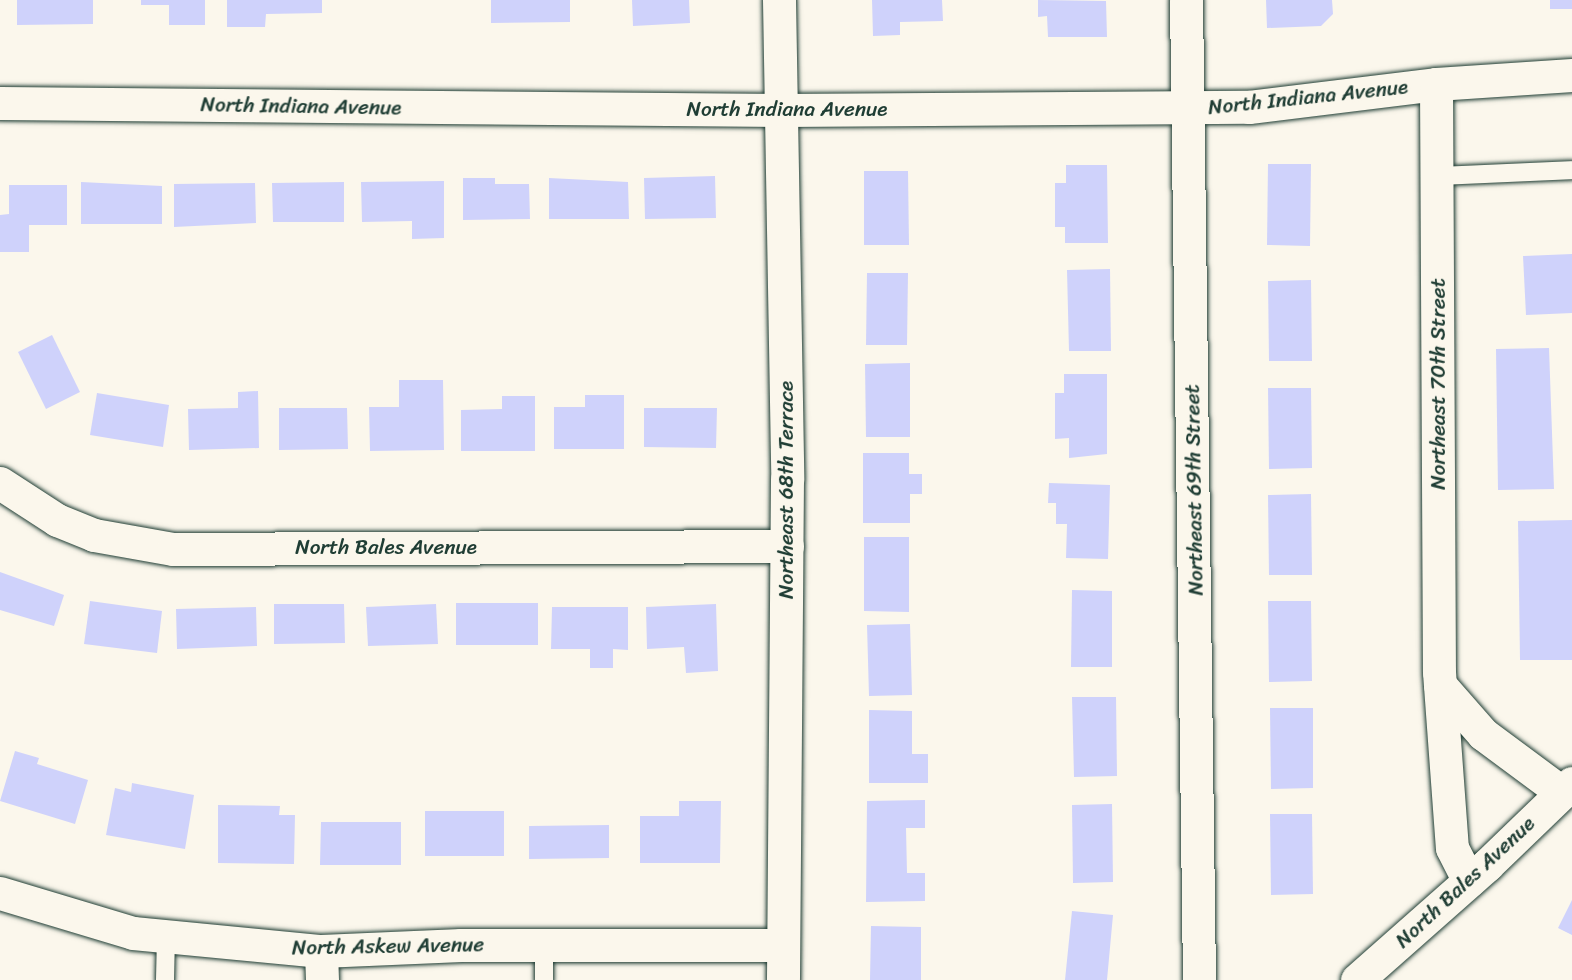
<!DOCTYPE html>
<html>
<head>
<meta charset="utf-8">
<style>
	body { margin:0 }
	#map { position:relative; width:1572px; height:980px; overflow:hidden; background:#fbf7ec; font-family:Sriracha,sans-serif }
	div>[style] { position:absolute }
	.building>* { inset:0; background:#cfd2fb }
	.roads { filter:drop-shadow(0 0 2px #1f3d34) drop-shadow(0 0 2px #1f3d34) }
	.lane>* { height:18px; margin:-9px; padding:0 9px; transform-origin:9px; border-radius:9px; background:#fbf7ec }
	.street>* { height:33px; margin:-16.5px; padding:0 16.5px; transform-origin:16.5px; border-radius:16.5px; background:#fbf7ec }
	span { translate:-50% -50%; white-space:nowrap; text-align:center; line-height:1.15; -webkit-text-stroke:4.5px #fbf7ec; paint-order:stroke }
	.street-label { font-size:21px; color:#1f3d34 }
</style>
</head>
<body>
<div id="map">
	<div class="building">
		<div style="clip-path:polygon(17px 0,93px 0,93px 24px,17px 25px)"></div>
		<div style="clip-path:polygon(141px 0,205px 0,205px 25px,169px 25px,169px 5px,141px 5px)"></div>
		<div style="clip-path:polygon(227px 0,322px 0,322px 13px,266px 14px,265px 27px,227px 27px)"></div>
		<div style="clip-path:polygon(491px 0,570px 0,570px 22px,491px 23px)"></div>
		<div style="clip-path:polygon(632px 0,689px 0,690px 23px,633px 26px)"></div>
		<div style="clip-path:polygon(872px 0,942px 0,943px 21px,900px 22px,900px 35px,873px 36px)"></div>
		<div style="clip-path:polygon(1038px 0,1106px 1px,1107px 37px,1048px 37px,1047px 16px,1038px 17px)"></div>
		<div style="clip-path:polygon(1266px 0,1332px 0,1333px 14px,1321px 26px,1267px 28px)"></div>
		<div style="clip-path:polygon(1550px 0,1572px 0,1572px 9px,1550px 9px)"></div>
		<div style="clip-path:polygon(1268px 164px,1311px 164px,1310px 246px,1267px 245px)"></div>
		<div style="clip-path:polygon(1066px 165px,1107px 165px,1108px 243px,1065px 243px,1065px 227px,1055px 227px,1055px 183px,1066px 183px)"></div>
		<div style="clip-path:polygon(864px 171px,908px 171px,909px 245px,864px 245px)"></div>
		<div style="clip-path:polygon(715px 176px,716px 218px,645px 219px,644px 178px)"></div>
		<div style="clip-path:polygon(463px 178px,495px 178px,495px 184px,529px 184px,530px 219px,463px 220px)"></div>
		<div style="clip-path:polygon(549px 178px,628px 182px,629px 219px,549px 219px)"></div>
		<div style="clip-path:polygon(444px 181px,444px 238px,412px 239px,412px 221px,362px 222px,361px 182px)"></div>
		<div style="clip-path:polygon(81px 182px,162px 186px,162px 224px,81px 224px)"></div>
		<div style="clip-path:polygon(344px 182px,344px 222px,273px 222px,272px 183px)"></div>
		<div style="clip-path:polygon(255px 183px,256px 223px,174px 227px,174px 184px)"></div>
		<div style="clip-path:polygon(9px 185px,67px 185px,67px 225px,29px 225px,29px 252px,0 252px,0 215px,9px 214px)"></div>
		<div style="clip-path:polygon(1572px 254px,1572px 313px,1526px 315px,1523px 256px)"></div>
		<div style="clip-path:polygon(1110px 269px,1111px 351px,1069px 351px,1067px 270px)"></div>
		<div style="clip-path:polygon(867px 273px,908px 273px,907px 345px,866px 345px)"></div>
		<div style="clip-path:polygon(1311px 280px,1312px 361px,1269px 361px,1268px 281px)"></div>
		<div style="clip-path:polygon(52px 335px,80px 392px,46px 409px,18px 352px)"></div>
		<div style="clip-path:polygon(1549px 348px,1554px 489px,1498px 490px,1496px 349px)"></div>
		<div style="clip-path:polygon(910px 363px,910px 437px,866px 437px,865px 364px)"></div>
		<div style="clip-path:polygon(1064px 374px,1107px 374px,1107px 454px,1069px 458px,1069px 438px,1055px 439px,1055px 393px,1064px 393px)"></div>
		<div style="clip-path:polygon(399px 380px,443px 380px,444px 450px,370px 451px,369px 407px,399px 407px)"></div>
		<div style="clip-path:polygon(1268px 388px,1311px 388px,1312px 468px,1269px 469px)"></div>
		<div style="clip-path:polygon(258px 391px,259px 448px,189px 450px,188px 409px,238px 408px,238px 392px)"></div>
		<div style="clip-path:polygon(97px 393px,169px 405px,163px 447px,90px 435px)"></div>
		<div style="clip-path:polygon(585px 395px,624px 395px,624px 449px,554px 449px,554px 407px,585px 407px)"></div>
		<div style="clip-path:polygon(502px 396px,535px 396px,535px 451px,461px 451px,461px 410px,502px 409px)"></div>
		<div style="clip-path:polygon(279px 408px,347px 408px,348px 449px,279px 450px)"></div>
		<div style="clip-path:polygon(644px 408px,717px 408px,716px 448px,644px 447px)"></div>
		<div style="clip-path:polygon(863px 453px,909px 453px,909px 474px,922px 474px,922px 494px,910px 494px,910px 523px,863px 523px)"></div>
		<div style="clip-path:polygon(1049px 483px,1110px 485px,1108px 559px,1066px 558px,1067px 524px,1056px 524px,1056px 503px,1048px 503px)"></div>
		<div style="clip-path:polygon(1311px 494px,1312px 575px,1269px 575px,1268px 495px)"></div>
		<div style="clip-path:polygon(1572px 520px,1572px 660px,1520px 660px,1518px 521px)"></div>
		<div style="clip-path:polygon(864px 537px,909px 537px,909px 612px,864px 611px)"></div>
		<div style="clip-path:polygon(0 572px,64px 595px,54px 626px,0 610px)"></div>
		<div style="clip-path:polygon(1072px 590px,1112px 591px,1112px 667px,1071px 667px)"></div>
		<div style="clip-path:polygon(90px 601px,162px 611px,157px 653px,84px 644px)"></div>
		<div style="clip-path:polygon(1268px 601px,1311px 601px,1312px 681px,1269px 682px)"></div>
		<div style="clip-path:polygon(456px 603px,538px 603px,538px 645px,456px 645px)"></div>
		<div style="clip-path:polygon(274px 604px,344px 604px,345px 643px,274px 644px)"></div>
		<div style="clip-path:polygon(436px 604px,438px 644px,368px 646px,366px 607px)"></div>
		<div style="clip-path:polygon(716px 604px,718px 671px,686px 673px,684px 647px,647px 649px,646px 607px)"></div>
		<div style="clip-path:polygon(256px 607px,257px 646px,177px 649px,176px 609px)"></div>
		<div style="clip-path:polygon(552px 607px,628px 607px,628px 650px,613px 649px,613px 668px,590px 668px,590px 649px,551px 649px)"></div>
		<div style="clip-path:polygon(910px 624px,912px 695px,869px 696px,867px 625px)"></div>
		<div style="clip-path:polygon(1072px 697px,1116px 697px,1117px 776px,1074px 777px)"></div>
		<div style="clip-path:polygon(1270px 708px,1313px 708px,1313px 788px,1271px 789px)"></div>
		<div style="clip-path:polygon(869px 710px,912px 711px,912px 754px,928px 754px,928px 783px,869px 783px)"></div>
		<div style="clip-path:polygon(15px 751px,39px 758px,37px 764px,88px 780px,75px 824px,0 801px)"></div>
		<div style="clip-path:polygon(132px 783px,194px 795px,185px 849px,106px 835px,115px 788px,131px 792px)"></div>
		<div style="clip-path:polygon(925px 800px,925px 828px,906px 828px,907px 873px,925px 873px,925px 901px,866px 902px,867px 801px)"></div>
		<div style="clip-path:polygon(679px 801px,721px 801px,720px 863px,640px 863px,640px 816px,679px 816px)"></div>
		<div style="clip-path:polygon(1112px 804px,1113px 882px,1073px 883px,1072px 805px)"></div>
		<div style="clip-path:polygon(218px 805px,280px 806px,279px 815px,295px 815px,294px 864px,218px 863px)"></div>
		<div style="clip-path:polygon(425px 811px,504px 811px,504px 856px,425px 856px)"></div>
		<div style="clip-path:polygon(1270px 814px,1312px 814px,1313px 894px,1271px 895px)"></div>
		<div style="clip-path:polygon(321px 822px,401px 822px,401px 865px,320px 865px)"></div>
		<div style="clip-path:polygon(609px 825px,609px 858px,529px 859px,529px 826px)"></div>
		<div style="clip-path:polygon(1572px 900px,1572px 935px,1558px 928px)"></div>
		<div style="clip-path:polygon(1072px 911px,1113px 915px,1107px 980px,1065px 980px)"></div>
		<div style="clip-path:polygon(871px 926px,921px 927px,921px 980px,870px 980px)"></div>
	</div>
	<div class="roads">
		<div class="lane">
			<div style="left:1437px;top:176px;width:135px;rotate:-2.5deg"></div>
			<div style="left:165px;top:980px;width:43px;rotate:-88.7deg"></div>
			<div style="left:544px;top:980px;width:35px;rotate:-90deg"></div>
		</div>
		<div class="street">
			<div style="left:779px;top:0;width:479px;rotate:89deg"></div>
			<div style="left:787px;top:479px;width:501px;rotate:90.46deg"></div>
			<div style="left:1186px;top:0;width:980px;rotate:89.24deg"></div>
			<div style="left:1436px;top:84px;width:588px;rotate:89.71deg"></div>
			<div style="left:1439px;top:672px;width:176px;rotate:85.8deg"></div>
			<div style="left:1452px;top:848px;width:37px;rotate:63deg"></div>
			<div style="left:0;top:103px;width:783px;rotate:0.51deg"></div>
			<div style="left:783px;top:110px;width:466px;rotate:-0.4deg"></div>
			<div style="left:1249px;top:107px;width:188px;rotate:-7deg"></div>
			<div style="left:1436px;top:84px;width:136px;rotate:-3.8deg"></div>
			<div style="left:0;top:483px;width:68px;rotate:33deg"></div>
			<div style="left:57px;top:520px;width:40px;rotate:22deg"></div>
			<div style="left:94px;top:535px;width:80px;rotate:10deg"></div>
			<div style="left:173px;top:549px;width:614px;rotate:-0.28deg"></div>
			<div style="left:1440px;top:685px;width:65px;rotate:48.7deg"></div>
			<div style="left:1483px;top:734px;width:97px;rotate:36.6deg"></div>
			<div style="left:0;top:893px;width:139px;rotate:16.7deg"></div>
			<div style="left:133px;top:933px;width:189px;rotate:5.5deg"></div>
			<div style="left:321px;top:951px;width:140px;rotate:-2.5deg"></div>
			<div style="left:461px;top:945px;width:322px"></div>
			<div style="left:321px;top:951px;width:29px;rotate:88deg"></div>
			<div style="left:1357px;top:980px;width:174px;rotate:-41.5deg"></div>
			<div style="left:1487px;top:865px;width:118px;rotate:-44deg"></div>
		</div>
	</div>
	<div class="street-label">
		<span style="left:1308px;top:97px;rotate:-6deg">North Indiana Avenue</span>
		<span style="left:301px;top:106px;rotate:1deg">North Indiana Avenue</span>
		<span style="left:787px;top:109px">North Indiana Avenue</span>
		<span style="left:1438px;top:384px;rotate:-90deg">Northeast 70th Street</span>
		<span style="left:786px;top:490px;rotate:-90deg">Northeast 68th Terrace</span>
		<span style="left:1194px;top:490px;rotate:-91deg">Northeast 69th Street</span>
		<span style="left:386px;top:547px">North Bales Avenue</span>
		<span style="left:1465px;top:882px;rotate:-43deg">North Bales Avenue</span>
		<span style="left:388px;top:946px;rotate:-1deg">North Askew Avenue</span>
	</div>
</div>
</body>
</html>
